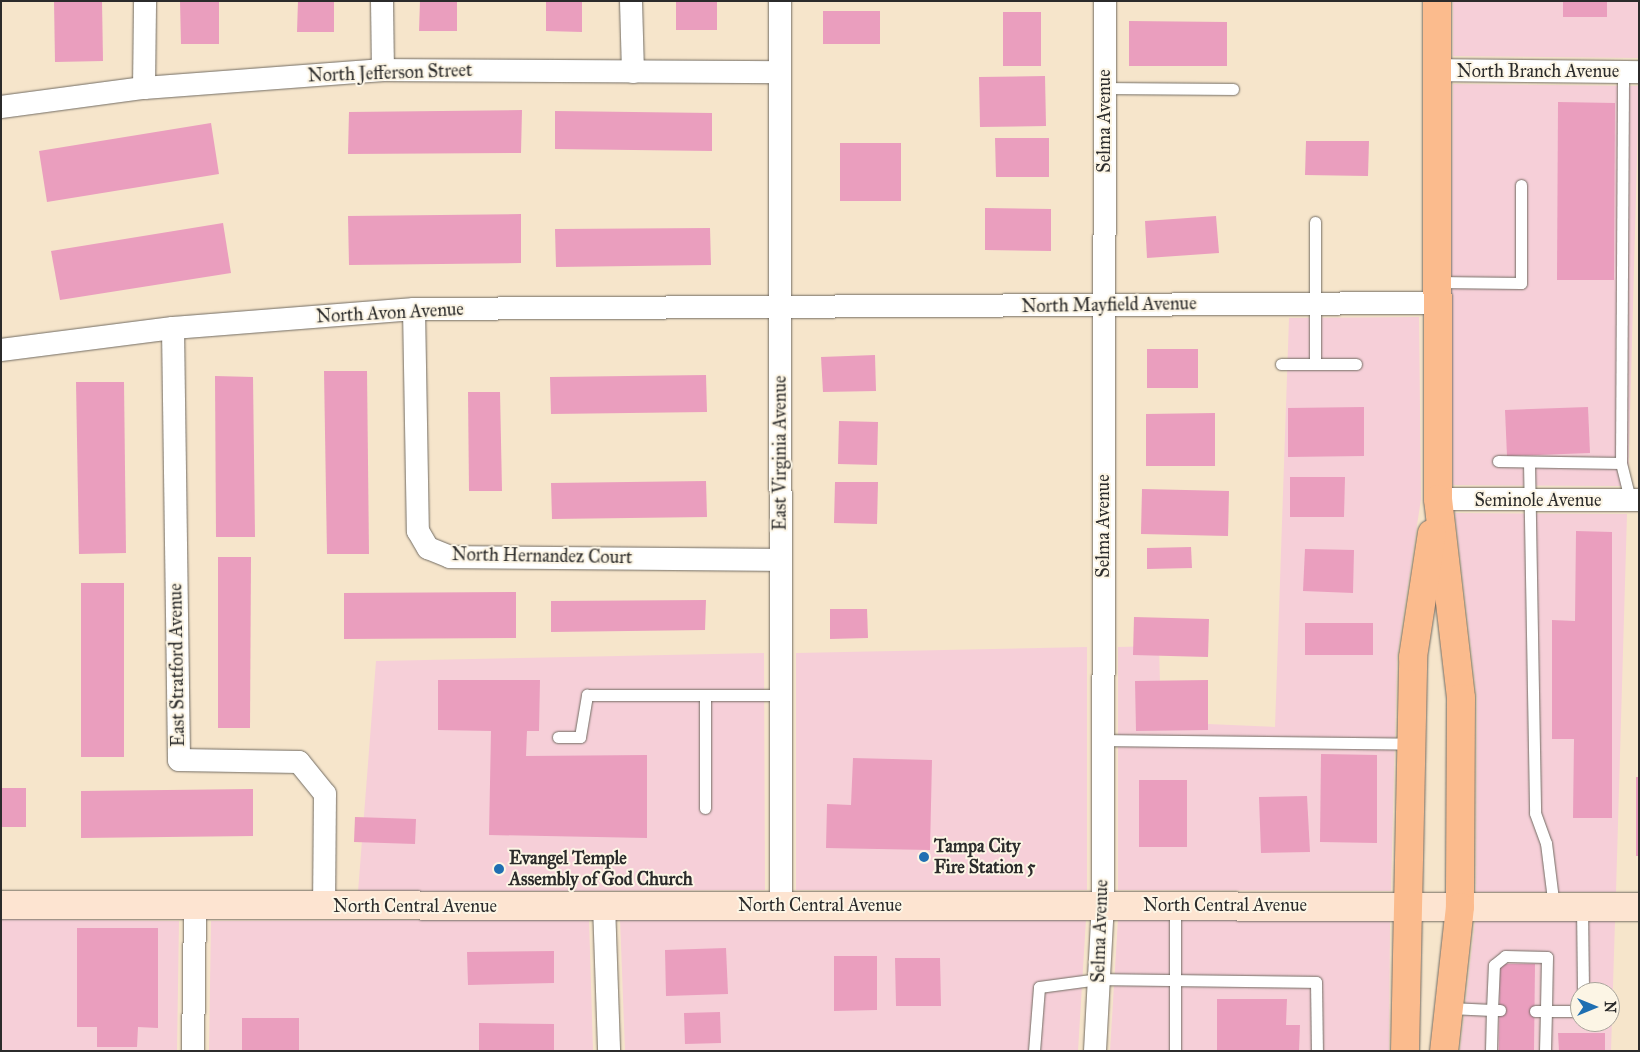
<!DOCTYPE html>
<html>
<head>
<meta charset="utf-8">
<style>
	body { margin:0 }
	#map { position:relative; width:1640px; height:1052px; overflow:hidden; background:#f6e5cb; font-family:"IM FELL Great Primer",serif }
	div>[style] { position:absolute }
	.built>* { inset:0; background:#f6cfd8 }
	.building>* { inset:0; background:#ea9ebe }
	.roads { filter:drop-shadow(0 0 1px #726c63) drop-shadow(0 0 1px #726c63) }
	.lane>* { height:11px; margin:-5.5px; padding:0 5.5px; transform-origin:5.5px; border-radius:5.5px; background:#fff }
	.street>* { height:22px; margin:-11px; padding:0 11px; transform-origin:11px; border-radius:11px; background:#fff }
	.secondary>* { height:28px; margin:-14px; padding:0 14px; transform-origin:14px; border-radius:14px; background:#fde4d1 }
	.primary>* { height:28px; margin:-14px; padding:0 14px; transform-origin:14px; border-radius:14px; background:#fbbb8d }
	.dots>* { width:14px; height:14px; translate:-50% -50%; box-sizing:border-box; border:2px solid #fcf5e5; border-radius:50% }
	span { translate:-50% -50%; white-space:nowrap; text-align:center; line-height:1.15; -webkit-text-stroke:4px #fcf5e5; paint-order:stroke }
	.street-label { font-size:18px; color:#2b2b2b }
	.poi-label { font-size:18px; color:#2b2b2b; font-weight:700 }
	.left { translate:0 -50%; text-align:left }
	.frame { position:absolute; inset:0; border:2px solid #2b2b2b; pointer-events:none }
	.north { position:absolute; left:1570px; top:982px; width:50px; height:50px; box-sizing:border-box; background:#fcf5e5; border:1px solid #a8a49b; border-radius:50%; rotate:90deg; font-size:14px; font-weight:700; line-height:20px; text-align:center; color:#2b2b2b }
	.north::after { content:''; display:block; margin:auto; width:18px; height:22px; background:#1f6fb2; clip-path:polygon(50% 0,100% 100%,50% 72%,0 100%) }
</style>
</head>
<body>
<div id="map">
	<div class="built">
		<div style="clip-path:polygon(1453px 1px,1639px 1px,1639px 58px,1453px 56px)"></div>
		<div style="clip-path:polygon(1453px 84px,1639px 86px,1628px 486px,1453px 485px,1451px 303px)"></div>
		<div style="clip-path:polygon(1419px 317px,1421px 499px,1397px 657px,1391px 891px,1118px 890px,1118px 647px,1159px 646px,1161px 722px,1275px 727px,1289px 318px)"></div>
		<div style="clip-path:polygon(1455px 513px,1627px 514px,1616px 892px,1476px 892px,1477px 698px)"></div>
		<div style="clip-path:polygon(1087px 647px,1087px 890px,796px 890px,796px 653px)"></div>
		<div style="clip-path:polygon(764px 653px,765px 890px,358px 892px,376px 661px)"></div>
		<div style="clip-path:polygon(1px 919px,179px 921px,177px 1051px,1px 1051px)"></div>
		<div style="clip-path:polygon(589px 919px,593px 1051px,209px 1051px,211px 921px)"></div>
		<div style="clip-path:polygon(620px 919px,1086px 919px,1078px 1051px,625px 1051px)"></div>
		<div style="clip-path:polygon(1118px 919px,1390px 920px,1389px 1051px,1110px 1051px)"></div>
		<div style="clip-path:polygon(evenodd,1475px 921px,1615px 921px,1611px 1051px,1460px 1051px,1475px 921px,1580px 992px,1610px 992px,1610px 1022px,1580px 1022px,1580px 992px)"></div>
	</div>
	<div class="building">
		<div style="clip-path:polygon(54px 1px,102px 1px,103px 61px,55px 62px)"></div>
		<div style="clip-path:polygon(180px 1px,219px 1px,219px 44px,181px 44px)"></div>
		<div style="clip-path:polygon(298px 1px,334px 1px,334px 32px,297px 32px)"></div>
		<div style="clip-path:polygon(420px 1px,457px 1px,457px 31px,419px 31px)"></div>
		<div style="clip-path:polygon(546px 1px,582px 1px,582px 32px,546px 31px)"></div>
		<div style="clip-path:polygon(676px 1px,717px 1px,717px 30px,676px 30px)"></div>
		<div style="clip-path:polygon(1563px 1px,1607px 1px,1607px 17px,1563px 17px)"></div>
		<div style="clip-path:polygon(823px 11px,880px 11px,880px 44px,823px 44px)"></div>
		<div style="clip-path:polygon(1003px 12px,1041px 12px,1041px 66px,1003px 66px)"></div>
		<div style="clip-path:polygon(1129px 21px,1227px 22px,1227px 66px,1129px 66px)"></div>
		<div style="clip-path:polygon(1045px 76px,1046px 126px,980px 127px,979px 77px)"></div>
		<div style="clip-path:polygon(1558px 102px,1615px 103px,1614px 280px,1557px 280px)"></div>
		<div style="clip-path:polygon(522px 110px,521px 153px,348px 154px,349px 112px)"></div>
		<div style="clip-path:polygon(555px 111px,712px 113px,712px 151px,555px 149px)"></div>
		<div style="clip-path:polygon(211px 123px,219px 174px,47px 202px,39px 151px)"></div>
		<div style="clip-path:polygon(995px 138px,1049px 138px,1049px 177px,996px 177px)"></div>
		<div style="clip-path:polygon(1306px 141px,1369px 141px,1368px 176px,1305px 175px)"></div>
		<div style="clip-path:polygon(840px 143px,901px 143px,901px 201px,840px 201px)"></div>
		<div style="clip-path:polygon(985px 208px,1051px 209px,1051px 251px,985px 250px)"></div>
		<div style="clip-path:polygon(521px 214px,521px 263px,349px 265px,348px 216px)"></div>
		<div style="clip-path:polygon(1216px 216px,1219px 253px,1147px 258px,1145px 221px)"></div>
		<div style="clip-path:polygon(223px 223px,231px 273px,60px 300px,51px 251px)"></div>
		<div style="clip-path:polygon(710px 228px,711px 265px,556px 267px,555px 229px)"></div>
		<div style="clip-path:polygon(1147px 349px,1198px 349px,1198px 388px,1147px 388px)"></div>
		<div style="clip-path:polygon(875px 355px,876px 391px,823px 392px,821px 357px)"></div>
		<div style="clip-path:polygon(324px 371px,367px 371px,369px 554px,327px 554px)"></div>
		<div style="clip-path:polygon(706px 375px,707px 412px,551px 414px,550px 377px)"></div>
		<div style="clip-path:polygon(215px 376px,253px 377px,255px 537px,216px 537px)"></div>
		<div style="clip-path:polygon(76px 382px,124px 382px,126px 553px,79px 554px)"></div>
		<div style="clip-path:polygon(468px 392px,500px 392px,502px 491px,469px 491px)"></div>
		<div style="clip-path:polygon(1364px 407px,1364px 456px,1288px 457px,1288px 408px)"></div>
		<div style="clip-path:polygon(1588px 407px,1590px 453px,1507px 456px,1505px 410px)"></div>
		<div style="clip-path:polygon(1215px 413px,1215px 466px,1146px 466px,1146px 414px)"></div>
		<div style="clip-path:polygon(839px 421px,878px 422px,877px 465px,838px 464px)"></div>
		<div style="clip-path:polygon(1290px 477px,1345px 477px,1344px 517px,1290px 517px)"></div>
		<div style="clip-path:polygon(706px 481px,707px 517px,552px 519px,551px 483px)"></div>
		<div style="clip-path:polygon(835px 482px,878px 482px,877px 524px,834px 523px)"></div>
		<div style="clip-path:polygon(1142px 489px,1229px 491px,1228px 536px,1141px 534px)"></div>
		<div style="clip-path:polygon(1576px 531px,1612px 532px,1612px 818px,1573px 818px,1574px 739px,1552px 739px,1552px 620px,1575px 621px)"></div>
		<div style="clip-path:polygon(1191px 547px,1192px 568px,1147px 569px,1147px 548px)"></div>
		<div style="clip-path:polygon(1305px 549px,1354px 550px,1353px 593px,1303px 591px)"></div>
		<div style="clip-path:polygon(218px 557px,251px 557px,250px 728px,218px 728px)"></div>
		<div style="clip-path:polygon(81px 583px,124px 583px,124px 757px,81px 757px)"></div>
		<div style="clip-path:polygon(516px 592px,516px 638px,344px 639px,344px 593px)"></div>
		<div style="clip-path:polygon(706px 600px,705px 630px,551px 632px,551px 601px)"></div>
		<div style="clip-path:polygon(830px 609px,867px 609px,868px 638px,830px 639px)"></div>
		<div style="clip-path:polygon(1134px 617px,1209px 619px,1208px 657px,1133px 655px)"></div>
		<div style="clip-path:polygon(1305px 623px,1373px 623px,1373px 655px,1305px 655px)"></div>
		<div style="clip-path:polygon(438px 680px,540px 680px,539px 731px,527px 731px,526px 756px,647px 755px,647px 838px,489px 835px,491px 731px,438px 730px)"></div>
		<div style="clip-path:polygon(1208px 680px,1208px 730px,1136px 731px,1135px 681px)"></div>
		<div style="clip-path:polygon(1321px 754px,1377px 755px,1377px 843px,1320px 842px)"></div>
		<div style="clip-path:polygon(853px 758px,932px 760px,930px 850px,826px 848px,827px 804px,851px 805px)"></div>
		<div style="clip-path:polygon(1636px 777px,1639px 777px,1639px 856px,1636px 856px)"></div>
		<div style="clip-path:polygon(1139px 780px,1187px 780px,1187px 847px,1139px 847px)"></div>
		<div style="clip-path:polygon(1px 788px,26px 788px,26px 827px,1px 827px)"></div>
		<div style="clip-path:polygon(253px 789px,253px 836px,81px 838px,81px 791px)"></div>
		<div style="clip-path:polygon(1307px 796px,1310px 852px,1261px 853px,1259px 797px)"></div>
		<div style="clip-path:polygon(355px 817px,416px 819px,415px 844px,354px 842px)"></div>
		<div style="clip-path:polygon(77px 928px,158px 928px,158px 1028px,138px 1027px,137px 1047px,97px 1047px,97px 1027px,77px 1027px)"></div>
		<div style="clip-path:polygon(726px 948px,728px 994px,666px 996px,665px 950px)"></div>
		<div style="clip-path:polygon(554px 951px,554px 983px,468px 985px,467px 952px)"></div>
		<div style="clip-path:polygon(834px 956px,877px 956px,877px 1010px,834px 1011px)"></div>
		<div style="clip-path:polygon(895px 958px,940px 958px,941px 1006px,896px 1006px)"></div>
		<div style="clip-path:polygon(1500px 964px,1535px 964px,1534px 1051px,1499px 1051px)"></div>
		<div style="clip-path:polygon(1217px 999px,1287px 999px,1286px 1025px,1300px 1025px,1299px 1051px,1217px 1051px)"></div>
		<div style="clip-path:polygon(720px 1012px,721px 1043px,685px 1044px,684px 1013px)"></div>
		<div style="clip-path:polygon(242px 1018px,299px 1018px,299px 1051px,242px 1051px)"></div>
		<div style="clip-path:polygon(479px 1023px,554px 1024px,554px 1051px,479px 1051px)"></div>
		<div style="clip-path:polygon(1558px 1033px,1605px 1033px,1605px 1051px,1559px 1051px)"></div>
	</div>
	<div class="roads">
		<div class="lane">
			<div style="left:1104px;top:88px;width:129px;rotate:0.4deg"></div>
			<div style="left:1437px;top:282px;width:84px;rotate:0.7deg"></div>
			<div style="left:1521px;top:283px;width:98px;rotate:-90deg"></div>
			<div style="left:1281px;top:364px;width:75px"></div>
			<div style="left:1315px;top:364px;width:142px;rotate:-90deg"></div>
			<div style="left:1498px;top:461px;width:123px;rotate:0.9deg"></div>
			<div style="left:1621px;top:463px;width:38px;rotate:76deg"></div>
			<div style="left:1529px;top:462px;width:351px;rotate:89deg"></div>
			<div style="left:1535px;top:813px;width:32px;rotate:70deg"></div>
			<div style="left:1546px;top:843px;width:64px;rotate:82.9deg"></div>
			<div style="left:1621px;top:463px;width:391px;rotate:-89.7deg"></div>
			<div style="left:705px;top:695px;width:113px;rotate:90deg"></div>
			<div style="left:558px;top:737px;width:22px"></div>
			<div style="left:580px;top:737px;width:43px;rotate:-80.5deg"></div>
			<div style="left:587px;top:695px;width:193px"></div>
			<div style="left:1103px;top:740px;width:308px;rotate:0.7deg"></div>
			<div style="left:1582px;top:907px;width:85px;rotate:89.3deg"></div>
			<div style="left:1450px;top:1008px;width:42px;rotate:2.7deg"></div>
			<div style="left:1492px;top:1010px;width:41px;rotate:91.4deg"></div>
			<div style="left:1500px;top:1010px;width:8px;rotate:180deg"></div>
			<div style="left:1492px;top:1010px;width:45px;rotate:-87.5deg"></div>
			<div style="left:1494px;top:965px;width:14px;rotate:-39deg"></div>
			<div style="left:1505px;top:956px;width:42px;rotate:1.4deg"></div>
			<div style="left:1547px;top:957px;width:54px;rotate:91.1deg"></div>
			<div style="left:1546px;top:1011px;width:11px;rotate:180deg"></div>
			<div style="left:1034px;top:1051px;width:64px;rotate:-85.5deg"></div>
			<div style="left:1039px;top:987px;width:60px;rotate:-7.7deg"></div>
			<div style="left:1098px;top:979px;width:218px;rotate:0.8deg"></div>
			<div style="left:1316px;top:982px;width:69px;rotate:89.2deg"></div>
			<div style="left:1175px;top:1051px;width:146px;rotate:-90deg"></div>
			<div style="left:1545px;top:1051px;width:40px;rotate:-88.6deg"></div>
			<div style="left:1546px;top:1011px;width:34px"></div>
		</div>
		<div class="street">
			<div style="left:382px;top:1px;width:69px;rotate:89.2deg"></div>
			<div style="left:631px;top:1px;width:71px;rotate:88.4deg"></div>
			<div style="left:780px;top:1px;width:904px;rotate:89.94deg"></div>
			<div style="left:1437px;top:70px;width:202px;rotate:0.6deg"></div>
			<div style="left:144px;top:88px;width:87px;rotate:-89.3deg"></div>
			<div style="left:1px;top:107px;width:144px;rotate:-7.6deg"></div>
			<div style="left:144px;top:88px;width:240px;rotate:-4.3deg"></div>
			<div style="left:383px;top:70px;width:397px;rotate:0.3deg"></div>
			<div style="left:414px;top:309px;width:222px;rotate:89deg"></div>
			<div style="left:418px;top:531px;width:20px;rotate:60deg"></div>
			<div style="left:428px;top:548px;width:24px;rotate:22deg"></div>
			<div style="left:450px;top:557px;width:329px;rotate:0.5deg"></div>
			<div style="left:173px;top:328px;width:432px;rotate:89.2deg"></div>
			<div style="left:179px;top:760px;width:120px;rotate:1deg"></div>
			<div style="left:299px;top:762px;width:41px;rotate:50.9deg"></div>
			<div style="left:325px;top:794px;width:112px;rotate:90.5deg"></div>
			<div style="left:1px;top:350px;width:173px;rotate:-7.3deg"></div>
			<div style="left:173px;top:328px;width:242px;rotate:-4.5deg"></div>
			<div style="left:414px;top:309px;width:1023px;rotate:-0.34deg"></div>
			<div style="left:1438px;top:499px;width:201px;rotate:0.3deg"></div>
			<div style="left:604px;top:905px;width:146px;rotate:88deg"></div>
			<div style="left:193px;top:1051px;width:144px;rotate:-89.2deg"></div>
			<div style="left:1095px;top:1051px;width:146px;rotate:-86.9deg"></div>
			<div style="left:1103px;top:905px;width:904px;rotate:-89.87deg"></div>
		</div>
		<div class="secondary">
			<div style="left:1px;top:905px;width:1638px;rotate:0.07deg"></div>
		</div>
		<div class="primary">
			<div style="left:1437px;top:1px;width:498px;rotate:89.9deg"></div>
			<div style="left:1438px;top:499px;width:200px;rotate:83.4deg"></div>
			<div style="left:1461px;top:698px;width:209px;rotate:90.3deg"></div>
			<div style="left:1460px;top:907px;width:145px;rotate:96.3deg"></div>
			<div style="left:1405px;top:1051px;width:394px;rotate:-88.8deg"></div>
			<div style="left:1413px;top:657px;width:125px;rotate:-81.3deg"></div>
		</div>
	</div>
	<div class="dots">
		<div style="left:924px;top:857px;background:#1f6fb2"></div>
		<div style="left:499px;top:869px;background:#1f6fb2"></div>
	</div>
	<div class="street-label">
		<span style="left:1538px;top:71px">North Branch Avenue</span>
		<span style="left:390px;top:73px;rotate:-2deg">North Jefferson Street</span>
		<span style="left:1104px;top:121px;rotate:-90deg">Selma Avenue</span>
		<span style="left:1109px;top:305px;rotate:-1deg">North Mayfield Avenue</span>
		<span style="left:390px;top:313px;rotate:-3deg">North Avon Avenue</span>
		<span style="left:780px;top:453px;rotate:-90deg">East Virginia Avenue</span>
		<span style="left:1538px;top:500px">Seminole Avenue</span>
		<span style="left:1103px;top:526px;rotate:-90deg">Selma Avenue</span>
		<span style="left:542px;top:556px;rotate:1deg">North Hernandez Court</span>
		<span style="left:177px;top:665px;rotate:-91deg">East Stratford Avenue</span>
		<span style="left:820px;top:905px">North Central Avenue</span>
		<span style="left:1225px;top:905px">North Central Avenue</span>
		<span style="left:415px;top:906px">North Central Avenue</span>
		<span style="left:1100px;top:931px;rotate:-88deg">Selma Avenue</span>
	</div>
	<div class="poi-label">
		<span class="left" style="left:934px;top:857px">Tampa City<br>Fire Station 5</span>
		<span class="left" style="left:509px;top:869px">Evangel Temple<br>Assembly of God Church</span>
	</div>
	<div class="frame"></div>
	<div class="north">N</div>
</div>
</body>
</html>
